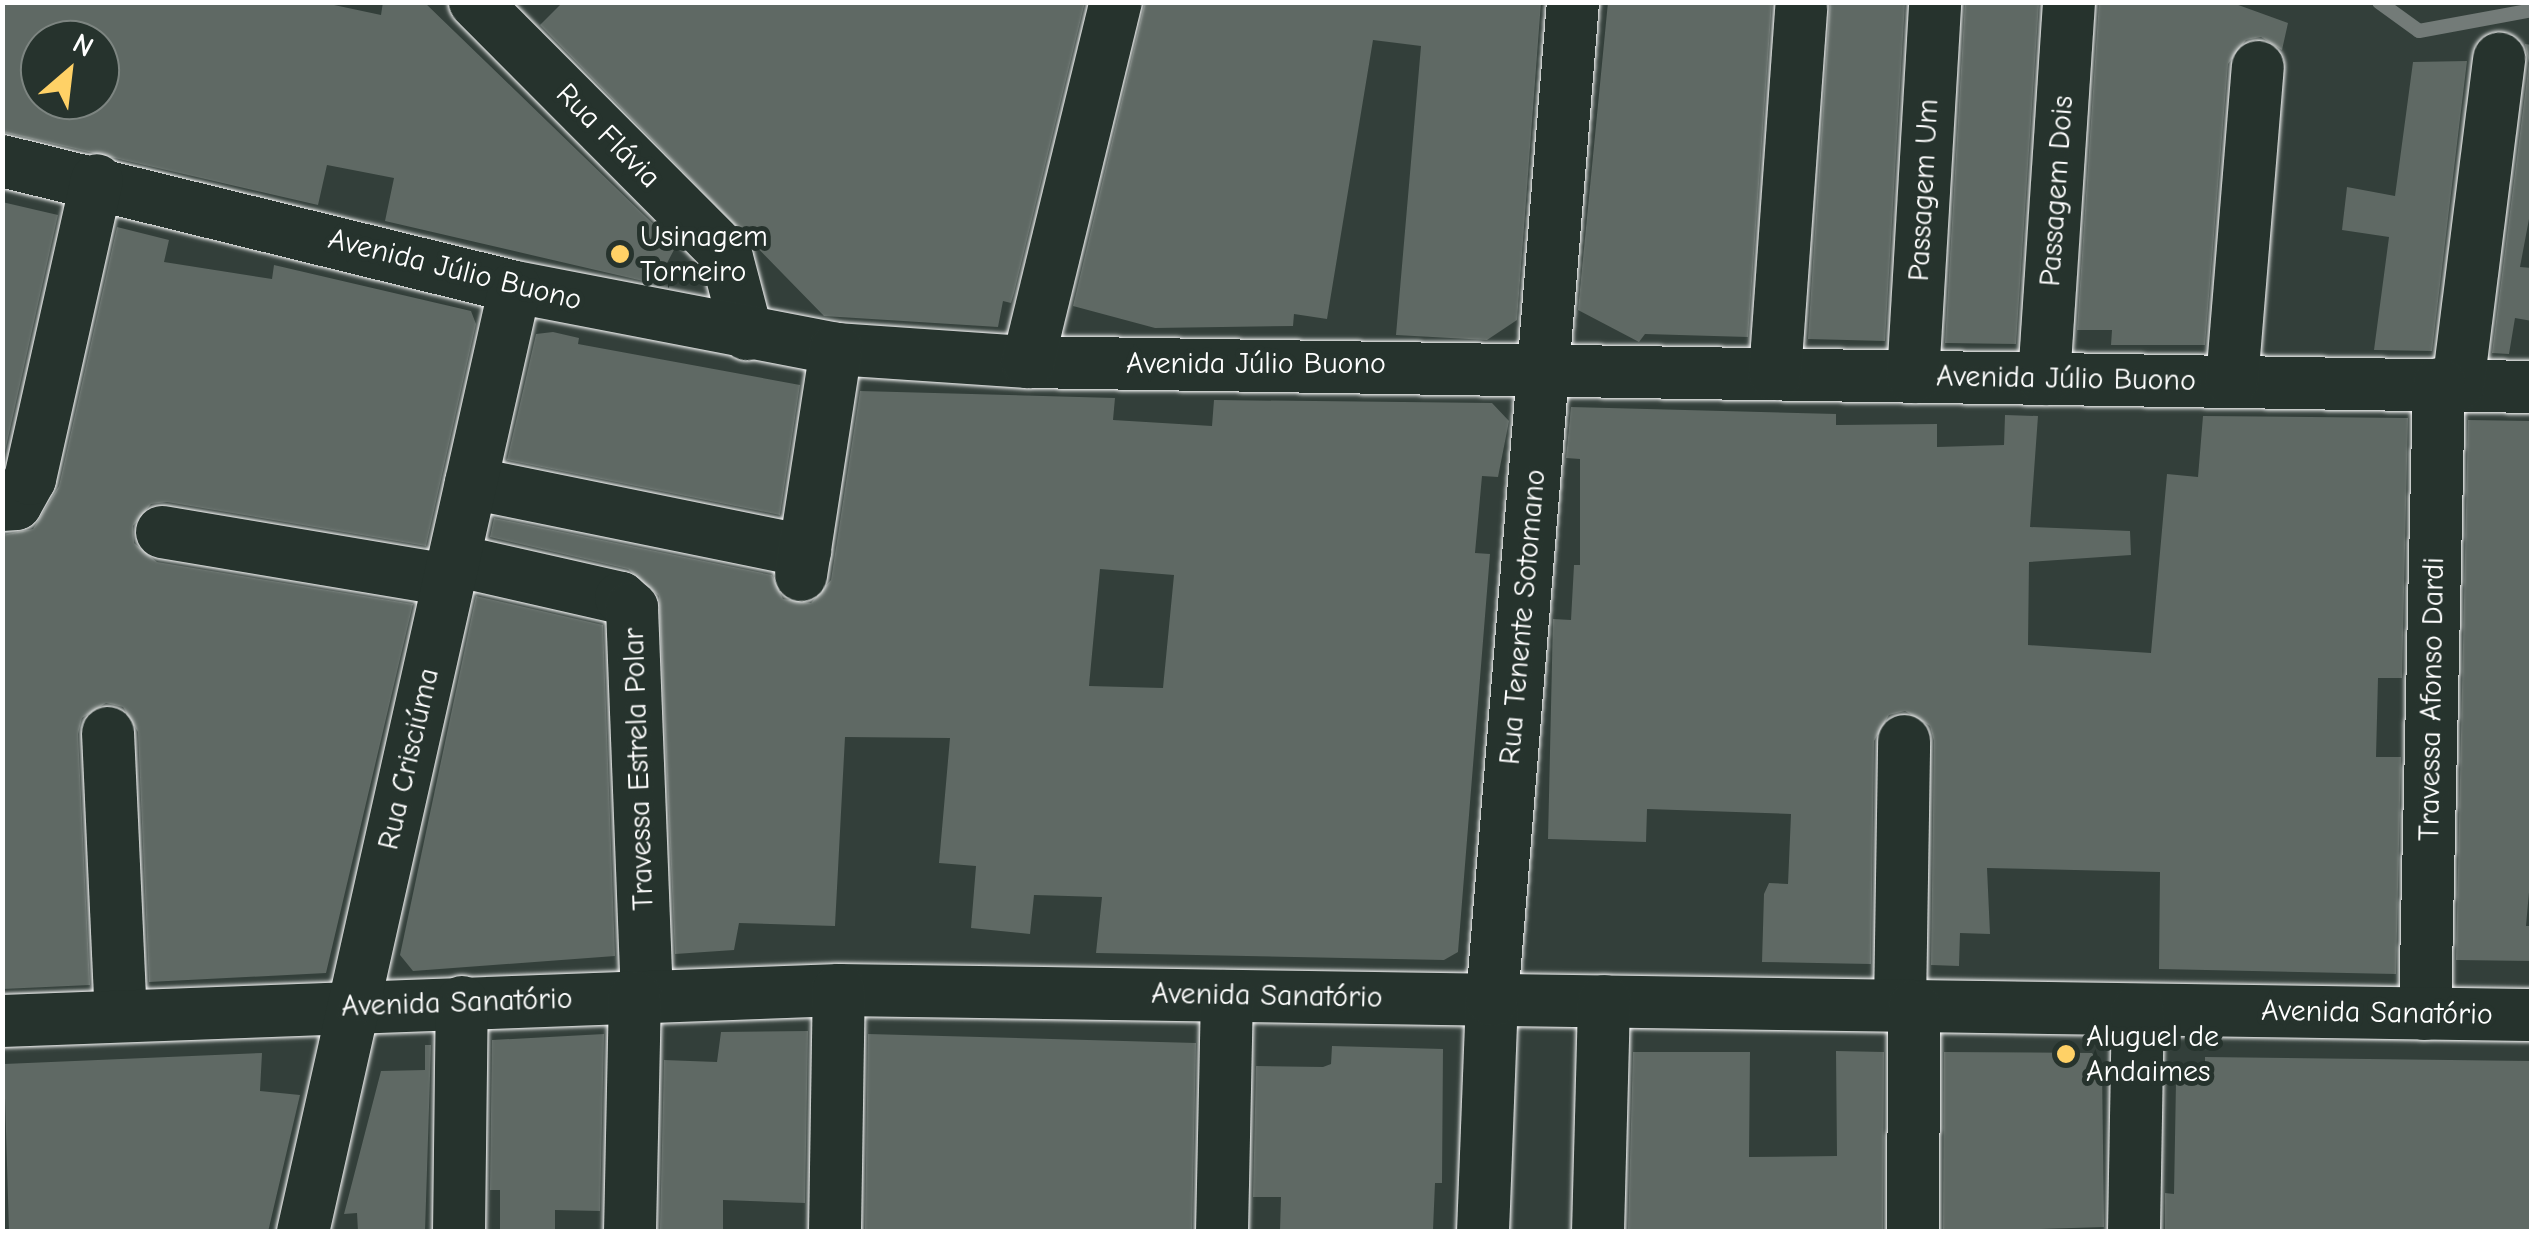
<!DOCTYPE html>
<html>
<head>
<meta charset="utf-8">
<style>
	body { margin:0 }
	#map { position:relative; width:2534px; height:1234px; overflow:hidden; background:#333f3a; font-family:"Comic Neue",sans-serif }
	div>[style] { position:absolute }
	.stream>* { height:14px; margin:-7px; padding:0 7px; transform-origin:7px; border-radius:7px; background:#737b78 }
	.building>* { inset:0; background:#5f6964 }
	.roads { filter:drop-shadow(0 0 2px #fff) drop-shadow(0 0 2px #fff) }
	.minor>* { height:52px; margin:-26px; padding:0 26px; transform-origin:26px; border-radius:26px; background:#26332d }
	.dots>* { width:28px; height:28px; translate:-50% -50%; box-sizing:border-box; border:5px solid #26332d; border-radius:50% }
	span { translate:-50% -50%; white-space:nowrap; text-align:center; line-height:1.15; -webkit-text-stroke:10px #26332d; paint-order:stroke }
	.street-label { font-size:30px; color:#fff }
	.poi-label { font-size:30px; color:#fff }
	.left { translate:0 -50%; text-align:left }
	.frame { position:absolute; inset:0; border:5px solid #fff; pointer-events:none }
	.north { position:absolute; left:20px; top:20px; width:100px; height:100px; box-sizing:border-box; background:#26332d; border:2px solid #7d8581; border-radius:50%; rotate:28deg; font-size:28px; font-weight:700; line-height:40px; text-align:center; color:#fff }
	.north::after { content:''; display:block; margin:auto; width:35px; height:45px; background:#ffd166; clip-path:polygon(50% 0,100% 100%,50% 72%,0 100%) }
</style>
</head>
<body>
<div id="map">
	<div class="stream">
		<div style="left:2379px;top:2px;width:49px;rotate:35.9deg"></div>
		<div style="left:2419px;top:31px;width:115px;rotate:-10.5deg"></div>
	</div>
	<div class="building">
		<div style="clip-path:polygon(evenodd,2px 2px,320px 2px,381px 15px,383px 2px,424px 2px,676px 246px,656px 284px,385px 221px,394px 178px,327px 165px,318px 205px,2px 132px,2px 2px,40px 40px,100px 40px,100px 100px,40px 100px,40px 40px)"></div>
		<div style="clip-path:polygon(563px 2px,1085px 2px,1014px 293px,1011px 303px,1003px 301px,998px 327px,824px 316px,540px 25px)"></div>
		<div style="clip-path:polygon(1145px 2px,1541px 2px,1517px 320px,1487px 340px,1396px 335px,1421px 46px,1373px 40px,1327px 319px,1294px 314px,1293px 326px,1155px 328px,1073px 306px)"></div>
		<div style="clip-path:polygon(1608px 2px,1772px 2px,1748px 337px,1645px 334px,1639px 342px,1578px 310px)"></div>
		<div style="clip-path:polygon(1830px 2px,1905px 2px,1885px 341px,1808px 339px)"></div>
		<div style="clip-path:polygon(1965px 2px,2039px 2px,2016px 344px,1945px 343px)"></div>
		<div style="clip-path:polygon(2099px 2px,2230px 2px,2288px 23px,2282px 50px,2261px 37px,2246px 40px,2228px 64px,2205px 345px,2111px 345px,2112px 330px,2077px 330px)"></div>
		<div style="clip-path:polygon(2525px 44px,2532px 45px,2532px 203px,2520px 267px,2532px 268px,2532px 321px,2515px 318px,2509px 354px,2492px 353px,2529px 63px)"></div>
		<div style="clip-path:polygon(2467px 61px,2432px 351px,2374px 350px,2389px 237px,2342px 230px,2347px 187px,2395px 196px,2413px 62px)"></div>
		<div style="clip-path:polygon(2px 202px,58px 215px,2px 465px)"></div>
		<div style="clip-path:polygon(117px 227px,169px 240px,164px 262px,272px 279px,274px 265px,471px 311px,476px 324px,426px 546px,167px 502px,151px 504px,133px 526px,134px 543px,157px 562px,413px 604px,326px 973px,149px 982px,138px 732px,123px 707px,106px 703px,82px 718px,78px 734px,90px 985px,2px 989px,2px 535px,33px 529px,59px 486px)"></div>
		<div style="clip-path:polygon(553px 332px,579px 338px,578px 344px,800px 385px,780px 515px,507px 460px,536px 334px)"></div>
		<div style="clip-path:polygon(evenodd,860px 391px,1115px 398px,1113px 420px,1212px 426px,1214px 400px,1492px 403px,1509px 421px,1498px 477px,1482px 476px,1475px 553px,1490px 554px,1458px 952px,1444px 960px,1096px 953px,1102px 897px,1034px 895px,1030px 934px,971px 928px,976px 866px,939px 863px,950px 738px,845px 737px,835px 926px,739px 923px,734px 950px,675px 954px,659px 596px,628px 569px,490px 537px,494px 518px,772px 575px,783px 599px,811px 603px,831px 580px,860px 391px,1100px 569px,1174px 575px,1163px 688px,1089px 686px,1100px 569px)"></div>
		<div style="clip-path:polygon(1571px 407px,1836px 414px,1836px 425px,1937px 424px,1937px 447px,2004px 445px,2005px 415px,2038px 416px,2030px 527px,2130px 531px,2131px 555px,2029px 562px,2028px 645px,2151px 653px,2167px 474px,2198px 477px,2203px 416px,2408px 418px,2402px 678px,2378px 678px,2376px 757px,2401px 757px,2396px 974px,2159px 969px,2160px 872px,1987px 868px,1990px 934px,1960px 933px,1959px 966px,1931px 965px,1934px 741px,1930px 726px,1905px 711px,1889px 715px,1874px 741px,1871px 964px,1762px 962px,1764px 894px,1769px 883px,1788px 884px,1791px 814px,1647px 809px,1646px 842px,1548px 839px,1553px 619px,1571px 620px,1574px 565px,1580px 565px,1580px 459px,1566px 458px)"></div>
		<div style="clip-path:polygon(2468px 420px,2532px 421px,2532px 858px,2526px 926px,2532px 926px,2532px 961px,2456px 960px)"></div>
		<div style="clip-path:polygon(476px 596px,603px 625px,615px 956px,413px 971px,400px 955px)"></div>
		<div style="clip-path:polygon(808px 1031px,805px 1203px,723px 1200px,723px 1232px,660px 1232px,664px 1060px,717px 1062px,721px 1032px)"></div>
		<div style="clip-path:polygon(604px 1034px,600px 1211px,555px 1210px,555px 1232px,500px 1232px,500px 1190px,490px 1190px,492px 1040px)"></div>
		<div style="clip-path:polygon(868px 1034px,1196px 1043px,1192px 1232px,865px 1232px)"></div>
		<div style="clip-path:polygon(425px 1045px,431px 1045px,425px 1232px,358px 1232px,357px 1213px,344px 1214px,381px 1071px,425px 1070px)"></div>
		<div style="clip-path:polygon(1332px 1046px,1443px 1049px,1442px 1183px,1435px 1183px,1433px 1230px,1280px 1230px,1281px 1197px,1253px 1197px,1256px 1066px,1323px 1067px,1331px 1064px)"></div>
		<div style="clip-path:polygon(1836px 1051px,1884px 1052px,1883px 1232px,1628px 1232px,1633px 1052px,1750px 1052px,1749px 1157px,1837px 1156px)"></div>
		<div style="clip-path:polygon(1944px 1052px,2092px 1053px,2102px 1067px,2104px 1227px,1943px 1232px)"></div>
		<div style="clip-path:polygon(262px 1053px,260px 1091px,300px 1095px,268px 1232px,9px 1232px,4px 1064px)"></div>
		<div style="clip-path:polygon(2205px 1057px,2532px 1061px,2532px 1232px,2165px 1232px,2165px 1193px,2174px 1194px,2176px 1081px,2205px 1082px)"></div>
	</div>
	<div class="roads">
		<div class="minor">
			<div style="left:475px;top:2px;width:356px;rotate:45.1deg"></div>
			<div style="left:726px;top:254px;width:83px;rotate:75.3deg"></div>
			<div style="left:2px;top:161px;width:528px;rotate:13.8deg"></div>
			<div style="left:515px;top:287px;width:327px;rotate:10.9deg"></div>
			<div style="left:836px;top:349px;width:192px;rotate:3.9deg"></div>
			<div style="left:1028px;top:362px;width:1504px;rotate:0.95deg"></div>
			<div style="left:1028px;top:362px;width:371px;rotate:-76.3deg"></div>
			<div style="left:1775px;top:374px;width:367px;rotate:-85.9deg"></div>
			<div style="left:1913px;top:377px;width:376px;rotate:-86.6deg"></div>
			<div style="left:2044px;top:379px;width:378px;rotate:-86.2deg"></div>
			<div style="left:2232px;top:381px;width:315px;rotate:-85.3deg"></div>
			<div style="left:2458px;top:385px;width:329px;rotate:-82.8deg"></div>
			<div style="left:471px;top:483px;width:341px;rotate:11.5deg"></div>
			<div style="left:2px;top:505px;width:14px;rotate:-4deg"></div>
			<div style="left:16px;top:504px;width:29px;rotate:-61deg"></div>
			<div style="left:30px;top:479px;width:306px;rotate:-77.4deg"></div>
			<div style="left:162px;top:532px;width:291px;rotate:9.5deg"></div>
			<div style="left:454px;top:560px;width:171px;rotate:12.8deg"></div>
			<div style="left:621px;top:598px;width:15px;rotate:42deg"></div>
			<div style="left:632px;top:608px;width:388px;rotate:87.8deg"></div>
			<div style="left:801px;top:575px;width:229px;rotate:-81.2deg"></div>
			<div style="left:108px;top:733px;width:283px;rotate:87.4deg"></div>
			<div style="left:1900px;top:1006px;width:265px;rotate:-89.1deg"></div>
			<div style="left:2425px;top:1014px;width:630px;rotate:-88.73deg"></div>
			<div style="left:2px;top:1021px;width:838px;rotate:-2.12deg"></div>
			<div style="left:839px;top:990px;width:1693px;rotate:0.85deg"></div>
			<div style="left:303px;top:1232px;width:968px;rotate:-77.36deg"></div>
			<div style="left:459px;top:1232px;width:230px;rotate:-89.3deg"></div>
			<div style="left:630px;top:1232px;width:235px;rotate:-88.8deg"></div>
			<div style="left:835px;top:1232px;width:242px;rotate:-89.1deg"></div>
			<div style="left:1222px;top:1232px;width:236px;rotate:-88.8deg"></div>
			<div style="left:1483px;top:1232px;width:232px;rotate:-87.8deg"></div>
			<div style="left:1492px;top:1000px;width:1001px;rotate:-85.36deg"></div>
			<div style="left:1598px;top:1232px;width:231px;rotate:-88.5deg"></div>
			<div style="left:1913px;top:1232px;width:225px;rotate:-89.7deg"></div>
			<div style="left:2134px;top:1232px;width:222px;rotate:-89deg"></div>
		</div>
	</div>
	<div class="dots">
		<div style="left:620px;top:254px;background:#ffd166"></div>
		<div style="left:2066px;top:1054px;background:#ffd166"></div>
	</div>
	<div class="street-label">
		<span style="left:608px;top:136px;rotate:45deg">Rua Flávia</span>
		<span style="left:1924px;top:190px;rotate:-87deg">Passagem Um</span>
		<span style="left:2057px;top:191px;rotate:-86deg">Passagem Dois</span>
		<span style="left:455px;top:270px;rotate:14deg">Avenida Júlio Buono</span>
		<span style="left:1256px;top:364px">Avenida Júlio Buono</span>
		<span style="left:2066px;top:379px;rotate:1deg">Avenida Júlio Buono</span>
		<span style="left:1523px;top:617px;rotate:-85deg">Rua Tenente Sotomano</span>
		<span style="left:2432px;top:699px;rotate:-89deg">Travessa Afonso Dardi</span>
		<span style="left:409px;top:759px;rotate:-77deg">Rua Crisciúma</span>
		<span style="left:639px;top:769px;rotate:-92deg">Travessa Estrela Polar</span>
		<span style="left:1267px;top:996px;rotate:1deg">Avenida Sanatório</span>
		<span style="left:457px;top:1003px;rotate:-2deg">Avenida Sanatório</span>
		<span style="left:2377px;top:1013px;rotate:1deg">Avenida Sanatório</span>
	</div>
	<div class="poi-label">
		<span class="left" style="left:640px;top:254px">Usinagem<br>Torneiro</span>
		<span class="left" style="left:2086px;top:1054px">Aluguel de<br>Andaimes</span>
	</div>
	<div class="frame"></div>
	<div class="north">N</div>
</div>
</body>
</html>
